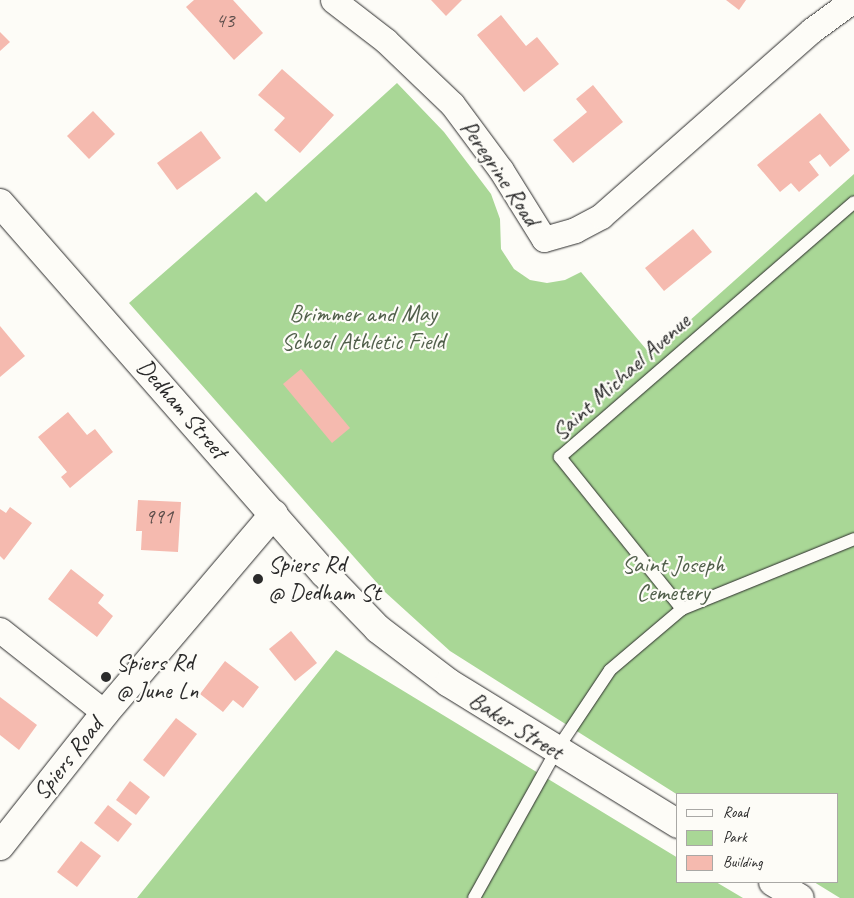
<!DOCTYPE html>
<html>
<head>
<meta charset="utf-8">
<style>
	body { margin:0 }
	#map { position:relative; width:854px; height:898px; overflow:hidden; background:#fdfcf7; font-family:Caveat,sans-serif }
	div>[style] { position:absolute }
	.green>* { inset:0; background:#a9d796 }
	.building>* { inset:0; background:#f5baaf }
	.roads { filter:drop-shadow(0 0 1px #2b2b2b) drop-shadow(0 0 1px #2b2b2b) }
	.lane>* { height:12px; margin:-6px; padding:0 6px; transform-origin:6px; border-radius:6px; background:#fdfcf7 }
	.street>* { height:25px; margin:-12.5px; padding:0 12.5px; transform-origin:12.5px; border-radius:12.5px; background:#fdfcf7 }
	.secondary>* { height:28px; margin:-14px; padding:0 14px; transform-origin:14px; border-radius:14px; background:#fdfcf7 }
	.dots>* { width:14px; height:14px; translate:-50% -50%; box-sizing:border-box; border:2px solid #fdfcf7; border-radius:50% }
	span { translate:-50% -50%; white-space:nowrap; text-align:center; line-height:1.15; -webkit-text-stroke:4.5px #fdfcf7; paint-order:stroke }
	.number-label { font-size:21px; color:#5e4f4c }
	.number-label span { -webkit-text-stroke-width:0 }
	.street-label { font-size:24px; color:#2b2b2b }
	.park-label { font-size:24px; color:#515f4b }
	.poi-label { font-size:24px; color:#2b2b2b }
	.left { translate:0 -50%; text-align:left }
	.legend { position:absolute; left:676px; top:793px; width:162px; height:90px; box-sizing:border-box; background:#fdfcf7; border:1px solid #a9a8a5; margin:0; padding:6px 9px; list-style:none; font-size:15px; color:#2b2b2b }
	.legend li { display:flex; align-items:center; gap:10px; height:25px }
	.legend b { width:25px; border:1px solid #a9a8a5 }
</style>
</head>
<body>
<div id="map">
	<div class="green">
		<div style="clip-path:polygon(397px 83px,444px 132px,491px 194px,500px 219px,501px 249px,514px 269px,530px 280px,547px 283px,565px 280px,581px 272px,651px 355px,854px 174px,854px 898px,840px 898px,814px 882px,838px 882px,838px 794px,678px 795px,450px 651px,385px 592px,129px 303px,256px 192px,266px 202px)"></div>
		<div style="clip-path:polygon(336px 650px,678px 858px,678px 882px,716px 882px,743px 898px,137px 898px)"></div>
	</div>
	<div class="building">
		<div style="clip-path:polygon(194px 0,233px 0,263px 33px,234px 60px,186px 7px)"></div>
		<div style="clip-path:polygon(431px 0,462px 0,446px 16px)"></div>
		<div style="clip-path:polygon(726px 0,746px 0,739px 10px)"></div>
		<div style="clip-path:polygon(501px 15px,526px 46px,537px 37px,559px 64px,524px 92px,477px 35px)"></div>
		<div style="clip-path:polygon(0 32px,10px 42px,0 51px)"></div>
		<div style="clip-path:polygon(282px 69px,334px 115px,300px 153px,274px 130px,285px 118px,258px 95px)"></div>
		<div style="clip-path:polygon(593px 85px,623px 122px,573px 163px,553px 140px,587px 112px,576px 99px)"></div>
		<div style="clip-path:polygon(93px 111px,115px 134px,89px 159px,67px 136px)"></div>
		<div style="clip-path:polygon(820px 113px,850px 150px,830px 167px,820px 154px,809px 162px,819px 175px,799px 192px,791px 183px,780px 192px,757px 165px)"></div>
		<div style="clip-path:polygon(201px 131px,221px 158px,177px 190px,157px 163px)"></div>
		<div style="clip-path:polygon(693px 229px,712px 252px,664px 291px,645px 268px)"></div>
		<div style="clip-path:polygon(0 326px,25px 356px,0 377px)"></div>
		<div style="clip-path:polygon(301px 369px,350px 428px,332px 443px,283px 384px)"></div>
		<div style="clip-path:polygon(68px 412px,87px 435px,95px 429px,113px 452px,70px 488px,61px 477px,67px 472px,38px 437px)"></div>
		<div style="clip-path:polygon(138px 500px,181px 502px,178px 552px,141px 550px,142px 531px,136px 531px)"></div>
		<div style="clip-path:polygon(10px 507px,32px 523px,4px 560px,0 556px,0 509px,6px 513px)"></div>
		<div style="clip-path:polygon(71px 569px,104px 595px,98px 603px,113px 616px,97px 637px,48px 599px)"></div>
		<div style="clip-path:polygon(291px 631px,317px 663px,295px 681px,269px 649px)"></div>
		<div style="clip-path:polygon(225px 661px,259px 687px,243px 708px,233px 700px,223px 712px,200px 694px)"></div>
		<div style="clip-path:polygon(0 697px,37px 725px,19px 750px,0 735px)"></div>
		<div style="clip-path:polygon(176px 718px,197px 734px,164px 777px,143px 760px)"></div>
		<div style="clip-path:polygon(130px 781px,150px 797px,136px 815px,116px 800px)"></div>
		<div style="clip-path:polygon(108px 805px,132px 824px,118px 842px,94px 823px)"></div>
		<div style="clip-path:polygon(81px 841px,101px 856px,77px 887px,57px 872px)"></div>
	</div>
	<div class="roads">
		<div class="lane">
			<div style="left:682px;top:609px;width:195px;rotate:-128.8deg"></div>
			<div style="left:560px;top:457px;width:389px;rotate:-40.9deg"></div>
			<div style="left:474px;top:898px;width:168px;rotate:-60.8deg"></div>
			<div style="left:556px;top:751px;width:97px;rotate:-56.3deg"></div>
			<div style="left:610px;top:670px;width:94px;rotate:-40.3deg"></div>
			<div style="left:682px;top:609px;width:186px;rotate:-22.1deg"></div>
		</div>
		<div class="street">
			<div style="left:333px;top:0;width:67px;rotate:37.7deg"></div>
			<div style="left:386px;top:41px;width:91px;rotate:43.7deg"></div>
			<div style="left:452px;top:104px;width:82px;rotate:53.4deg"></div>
			<div style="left:501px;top:170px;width:81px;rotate:58.1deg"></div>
			<div style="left:544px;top:239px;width:32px;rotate:-16deg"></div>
			<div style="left:575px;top:230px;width:30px;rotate:-28deg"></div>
			<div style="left:601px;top:216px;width:281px;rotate:-41.4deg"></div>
			<div style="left:812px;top:30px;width:51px;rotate:-36.2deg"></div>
			<div style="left:0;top:630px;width:134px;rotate:38.3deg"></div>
		</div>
		<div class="secondary">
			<div style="left:0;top:203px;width:492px;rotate:48.8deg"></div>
			<div style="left:324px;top:573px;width:78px;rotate:46deg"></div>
			<div style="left:378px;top:629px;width:89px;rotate:37.3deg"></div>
			<div style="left:449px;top:683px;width:269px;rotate:31.6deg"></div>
			<div style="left:0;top:846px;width:169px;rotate:-51.7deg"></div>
			<div style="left:105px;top:713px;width:261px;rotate:-49.7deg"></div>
			<div style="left:773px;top:882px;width:31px;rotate:31deg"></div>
		</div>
	</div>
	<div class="dots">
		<div style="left:258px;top:579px;background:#2b2b2b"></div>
		<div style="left:106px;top:677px;background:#2b2b2b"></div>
	</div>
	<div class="number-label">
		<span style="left:225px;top:20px">43</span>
		<span style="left:159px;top:516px">991</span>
	</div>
	<div class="street-label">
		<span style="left:500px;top:173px;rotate:56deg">Peregrine Road</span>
		<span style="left:621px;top:377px;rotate:-42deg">Saint Michael Avenue</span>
		<span style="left:182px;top:409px;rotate:49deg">Dedham Street</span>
		<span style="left:516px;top:726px;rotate:32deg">Baker Street</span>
		<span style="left:68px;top:759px;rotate:-52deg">Spiers Road</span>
	</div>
	<div class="park-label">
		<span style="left:363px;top:328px">Brimmer and May<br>School Athletic Field</span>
		<span style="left:673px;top:579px">Saint Joseph<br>Cemetery</span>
	</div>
	<div class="poi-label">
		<span class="left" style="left:268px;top:579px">Spiers Rd<br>@ Dedham St</span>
		<span class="left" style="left:116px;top:677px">Spiers Rd<br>@ June Ln</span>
	</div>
	<ul class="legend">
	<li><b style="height:6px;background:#fdfcf7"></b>Road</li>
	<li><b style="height:14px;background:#a9d796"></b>Park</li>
	<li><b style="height:14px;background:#f5baaf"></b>Building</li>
	</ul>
</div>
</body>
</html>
